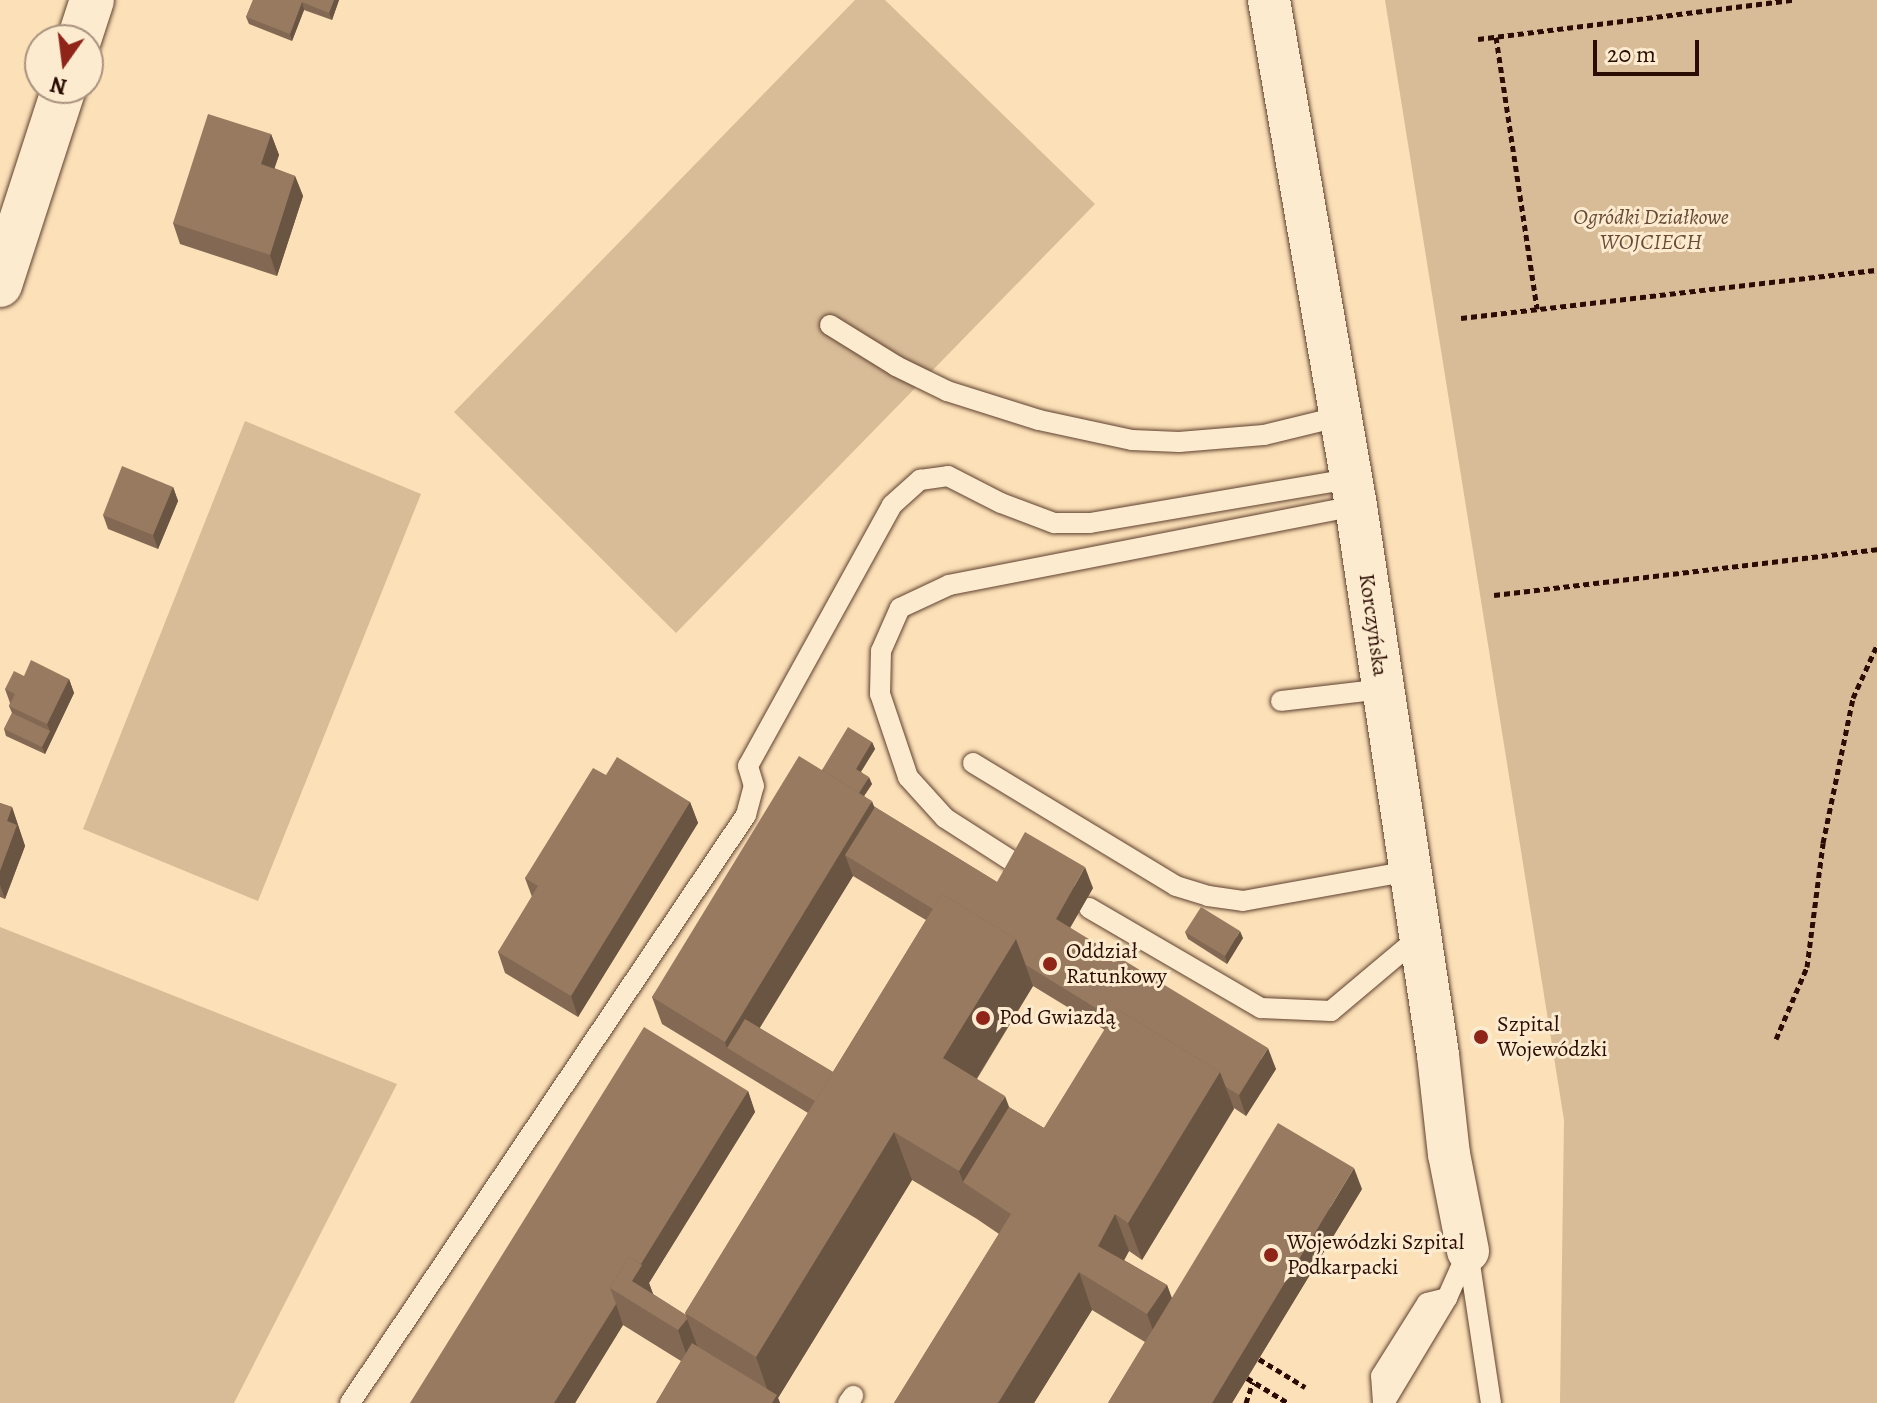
<!DOCTYPE html>
<html>
<head>
<meta charset="utf-8">
<style>
	body { margin:0 }
	#map { position:relative; width:1877px; height:1403px; overflow:hidden; background:#fce0b7; font-family:Alegreya,serif }
	div>[style] { position:absolute }
	.green>* { inset:0; background:#d8bc98 }
	.path>* { height:5px; margin-top:-2.5px; transform-origin:0; background:repeating-linear-gradient(90deg,#2b0c02 0 6px,transparent 0 10px) }
	.roads { filter:drop-shadow(0 0 2px #5f412f) drop-shadow(0 0 2px #5f412f) }
	.lane>* { height:20px; margin:-10px; padding:0 10px; transform-origin:10px; border-radius:10px; background:#fdebd0 }
	.street>* { height:42px; margin:-21px; padding:0 21px; transform-origin:21px; border-radius:21px; background:#fdebd0 }
	.secondary>* { height:44px; margin:-22px; padding:0 22px; transform-origin:22px; border-radius:22px; background:#fdebd0 }
	.wall>* { inset:0; background:#836953 }
	.shaded-wall>* { inset:0; background:#6a5543 }
	.building>* { inset:0; background:#987a60 }
	.dots>* { width:22px; height:22px; translate:-50% -50%; box-sizing:border-box; border:4px solid #fdebd0; border-radius:50% }
	span { translate:-50% -50%; white-space:nowrap; text-align:center; line-height:1.15; -webkit-text-stroke:6px #fdebd0; paint-order:stroke }
	.park-label { font-size:22px; color:#684a36; font-style:italic }
	.street-label { font-size:22px; color:#2b0c02 }
	.poi-label { font-size:22px; color:#2b0c02 }
	.left { translate:0 -50%; text-align:left }
	.north { position:absolute; left:24px; top:24px; width:80px; height:80px; box-sizing:border-box; background:#fdebd0; border:2px solid #a9927e; border-radius:50%; rotate:194deg; font-size:22px; font-weight:700; line-height:32px; text-align:center; color:#2b0c02 }
	.north::after { content:''; display:block; margin:auto; width:28px; height:36px; background:#8f2418; clip-path:polygon(50% 0,100% 100%,50% 72%,0 100%) }
	.scale { position:absolute; left:1593px; top:40px; width:106px; height:36px; box-sizing:border-box; border:4px solid #2b0c02; border-top:0; padding-left:10px; font-size:24px; line-height:28px; white-space:nowrap; color:#2b0c02; -webkit-text-stroke:6px #fdebd0; paint-order:stroke }
</style>
</head>
<body>
<div id="map">
	<div class="green">
		<div style="clip-path:polygon(855px 0,885px 0,1095px 204px,676px 633px,454px 412px)"></div>
		<div style="clip-path:polygon(1385px 0,1877px 0,1877px 1403px,1560px 1403px,1564px 1120px)"></div>
		<div style="clip-path:polygon(245px 421px,421px 494px,258px 901px,83px 829px)"></div>
		<div style="clip-path:polygon(0 927px,397px 1084px,234px 1403px,0 1403px)"></div>
	</div>
	<div class="path">
		<div style="left:1496px;top:37px;width:275px;rotate:81.4deg"></div>
		<div style="left:1478px;top:39px;width:317px;rotate:-7.1deg"></div>
		<div style="left:1461px;top:318px;width:419px;rotate:-6.6deg"></div>
		<div style="left:1494px;top:595px;width:386px;rotate:-6.8deg"></div>
		<div style="left:1776px;top:1039px;width:78px;rotate:-66.7deg"></div>
		<div style="left:1807px;top:967px;width:125px;rotate:-82.6deg"></div>
		<div style="left:1823px;top:843px;width:148px;rotate:-78.3deg"></div>
		<div style="left:1853px;top:698px;width:58px;rotate:-65.6deg"></div>
		<div style="left:1259px;top:1359px;width:54px;rotate:31.3deg"></div>
		<div style="left:1247px;top:1378px;width:48px;rotate:31.4deg"></div>
		<div style="left:1246px;top:1403px;width:22px;rotate:-72deg"></div>
	</div>
	<div class="roads">
		<div class="lane">
			<div style="left:830px;top:325px;width:78px;rotate:31.8deg"></div>
			<div style="left:896px;top:366px;width:57px;rotate:26.1deg"></div>
			<div style="left:947px;top:391px;width:96px;rotate:17.5deg"></div>
			<div style="left:1039px;top:420px;width:95px;rotate:12.1deg"></div>
			<div style="left:1132px;top:440px;width:47px;rotate:2.4deg"></div>
			<div style="left:1179px;top:442px;width:85px;rotate:-4.7deg"></div>
			<div style="left:1264px;top:435px;width:76px;rotate:-13.7deg"></div>
			<div style="left:1281px;top:701px;width:103px;rotate:-6.7deg"></div>
			<div style="left:973px;top:763px;width:237px;rotate:31.2deg"></div>
			<div style="left:1176px;top:886px;width:34px;rotate:17deg"></div>
			<div style="left:1208px;top:896px;width:35px;rotate:8deg"></div>
			<div style="left:1243px;top:901px;width:170px;rotate:-10.2deg"></div>
			<div style="left:1015px;top:863px;width:83px;rotate:-147.3deg"></div>
			<div style="left:945px;top:818px;width:55px;rotate:-132.1deg"></div>
			<div style="left:908px;top:777px;width:88px;rotate:-108.6deg"></div>
			<div style="left:880px;top:694px;width:43px;rotate:-88.7deg"></div>
			<div style="left:881px;top:651px;width:47px;rotate:-66.2deg"></div>
			<div style="left:900px;top:608px;width:54px;rotate:-25.1deg"></div>
			<div style="left:949px;top:585px;width:415px;rotate:-11deg"></div>
			<div style="left:1089px;top:908px;width:199px;rotate:30.2deg"></div>
			<div style="left:1261px;top:1008px;width:70px;rotate:2.5deg"></div>
			<div style="left:1331px;top:1011px;width:116px;rotate:-40.1deg"></div>
			<div style="left:1468px;top:1251px;width:154px;rotate:81.4deg"></div>
			<div style="left:350px;top:1403px;width:709px;rotate:-56.04deg"></div>
			<div style="left:746px;top:815px;width:30px;rotate:-75deg"></div>
			<div style="left:754px;top:786px;width:21px;rotate:-107deg"></div>
			<div style="left:748px;top:766px;width:298px;rotate:-61.1deg"></div>
			<div style="left:892px;top:505px;width:38px;rotate:-42deg"></div>
			<div style="left:920px;top:480px;width:28px;rotate:-8deg"></div>
			<div style="left:948px;top:476px;width:59px;rotate:27deg"></div>
			<div style="left:1001px;top:503px;width:57px;rotate:20.7deg"></div>
			<div style="left:1054px;top:523px;width:36px"></div>
			<div style="left:1090px;top:523px;width:264px;rotate:-9.6deg"></div>
			<div style="left:848px;top:1403px;width:9px;rotate:-54deg"></div>
			<div style="left:1383px;top:1403px;width:27px;rotate:-94deg"></div>
			<div style="left:1381px;top:1376px;width:86px;rotate:-57.8deg"></div>
			<div style="left:1427px;top:1303px;width:21px;rotate:-14deg"></div>
			<div style="left:1384px;top:1403px;width:122px;rotate:-59deg"></div>
			<div style="left:1447px;top:1298px;width:51px;rotate:-65.9deg"></div>
		</div>
		<div class="street">
			<div style="left:1269px;top:0;width:513px;rotate:80.24deg"></div>
			<div style="left:1356px;top:506px;width:555px;rotate:81.5deg"></div>
			<div style="left:1438px;top:1055px;width:100px;rotate:83.7deg"></div>
			<div style="left:1449px;top:1154px;width:99px;rotate:78.9deg"></div>
		</div>
		<div class="secondary">
			<div style="left:79px;top:40px;width:42px;rotate:-72deg"></div>
			<div style="left:0;top:285px;width:207px;rotate:-72deg"></div>
		</div>
	</div>
	<div class="wall">
		<div style="clip-path:polygon(253px 0,339px 0,332px 20px,304px 10px,292px 41px,249px 24px,246px 17px)"></div>
		<div style="clip-path:polygon(271px 134px,279px 155px,274px 168px,295px 176px,303px 196px,277px 276px,180px 244px,173px 223px)"></div>
		<div style="clip-path:polygon(173px 487px,178px 501px,158px 549px,108px 529px,103px 515px)"></div>
		<div style="clip-path:polygon(24px 676px,69px 679px,74px 693px,45px 754px,6px 736px,4px 729px,12px 713px,9px 706px,10px 703px,5px 689px)"></div>
		<div style="clip-path:polygon(evenodd,872px 742px,875px 749px,861px 772px,872px 784px,864px 796px,875px 807px,997px 882px,1093px 888px,1070px 928px,1276px 1069px,1246px 1116px,1234px 1108px,1142px 1260px,1129px 1251px,1124px 1260px,1167px 1285px,1172px 1298px,1362px 1189px,1232px 1403px,1108px 1403px,1145px 1342px,1092px 1310px,1034px 1403px,894px 1403px,999px 1234px,977px 1219px,912px 1180px,778px 1398px,780px 1403px,656px 1403px,681px 1361px,623px 1325px,575px 1403px,410px 1403px,748px 1091px,755px 1112px,649px 1283px,653px 1294px,686px 1315px,685px 1313px,808px 1113px,662px 1024px,652px 997px,822px 770px,872px 742px,853px 876px,926px 920px,833px 1072px,759px 1028px,853px 876px,872px 742px,1033px 986px,1105px 1030px,1044px 1128px,1009px 1107px,977px 1079px,1033px 986px)"></div>
		<div style="clip-path:polygon(606px 775px,690px 802px,698px 823px,578px 1017px,505px 973px,498px 952px,532px 897px,525px 878px)"></div>
		<div style="clip-path:polygon(0 803px,12px 807px,25px 846px,5px 899px,0 897px)"></div>
		<div style="clip-path:polygon(1185px 932px,1243px 938px,1227px 964px,1188px 939px)"></div>
	</div>
	<div class="shaded-wall">
		<div style="clip-path:polygon(334px 0,339px 0,332px 20px,329px 13px)"></div>
		<div style="clip-path:polygon(302px 2px,304px 10px,292px 41px,290px 34px)"></div>
		<div style="clip-path:polygon(271px 134px,279px 155px,269px 185px,261px 164px)"></div>
		<div style="clip-path:polygon(295px 176px,303px 196px,277px 276px,270px 255px)"></div>
		<div style="clip-path:polygon(173px 487px,178px 501px,158px 549px,153px 535px)"></div>
		<div style="clip-path:polygon(69px 679px,74px 693px,45px 754px,42px 747px,50px 731px,47px 724px)"></div>
		<div style="clip-path:polygon(872px 742px,875px 749px,858px 776px,856px 769px)"></div>
		<div style="clip-path:polygon(869px 777px,872px 784px,854px 811px,852px 804px)"></div>
		<div style="clip-path:polygon(872px 801px,882px 828px,845px 855px,853px 876px,742px 1057px,727px 1048px,725px 1042px)"></div>
		<div style="clip-path:polygon(690px 802px,698px 823px,578px 1017px,571px 996px)"></div>
		<div style="clip-path:polygon(12px 807px,25px 846px,5px 899px,0 885px,0 871px,7px 821px)"></div>
		<div style="clip-path:polygon(1085px 867px,1093px 888px,1063px 940px,1056px 919px)"></div>
		<div style="clip-path:polygon(1240px 931px,1243px 938px,1227px 964px,1225px 956px)"></div>
		<div style="clip-path:polygon(1016px 939px,1033px 986px,960px 1105px,943px 1058px)"></div>
		<div style="clip-path:polygon(1268px 1048px,1276px 1069px,1246px 1116px,1239px 1095px)"></div>
		<div style="clip-path:polygon(1220px 1072px,1234px 1109px,1142px 1260px,1128px 1223px)"></div>
		<div style="clip-path:polygon(748px 1091px,755px 1112px,649px 1283px,656px 1302px,621px 1295px)"></div>
		<div style="clip-path:polygon(1005px 1096px,1023px 1144px,963px 1182px,959px 1171px)"></div>
		<div style="clip-path:polygon(894px 1132px,912px 1180px,778px 1398px,780px 1403px,772px 1403px,756px 1357px)"></div>
		<div style="clip-path:polygon(1354px 1168px,1362px 1189px,1232px 1403px,1212px 1403px)"></div>
		<div style="clip-path:polygon(1115px 1214px,1129px 1251px,1112px 1283px,1098px 1246px)"></div>
		<div style="clip-path:polygon(1079px 1272px,1092px 1310px,1034px 1403px,998px 1403px)"></div>
		<div style="clip-path:polygon(1167px 1285px,1180px 1322px,1161px 1352px,1147px 1314px)"></div>
		<div style="clip-path:polygon(616px 1304px,623px 1325px,575px 1403px,554px 1403px)"></div>
		<div style="clip-path:polygon(687px 1319px,701px 1356px,691px 1368px,678px 1330px)"></div>
	</div>
	<div class="building">
		<div style="clip-path:polygon(253px 0,334px 0,329px 13px,302px 2px,290px 34px,246px 17px)"></div>
		<div style="clip-path:polygon(208px 114px,271px 134px,261px 164px,295px 176px,270px 255px,173px 223px)"></div>
		<div style="clip-path:polygon(122px 466px,173px 487px,153px 535px,103px 515px)"></div>
		<div style="clip-path:polygon(31px 660px,69px 679px,47px 724px,9px 706px,15px 694px,5px 689px,14px 671px,24px 676px)"></div>
		<div style="clip-path:polygon(12px 713px,50px 731px,42px 747px,4px 729px)"></div>
		<div style="clip-path:polygon(848px 727px,872px 742px,856px 769px,869px 777px,859px 793px,822px 770px)"></div>
		<div style="clip-path:polygon(799px 756px,872px 801px,725px 1042px,652px 997px)"></div>
		<div style="clip-path:polygon(617px 757px,690px 802px,571px 996px,498px 952px,538px 886px,525px 878px,593px 768px,606px 775px)"></div>
		<div style="clip-path:polygon(0 803px,12px 807px,7px 821px,17px 825px,0 871px)"></div>
		<div style="clip-path:polygon(875px 807px,997px 882px,1025px 832px,1085px 867px,1056px 919px,1268px 1048px,1239px 1095px,1226px 1087px,1220px 1072px,1117px 1009px,1112px 1018px,1026px 965px,1016px 939px,942px 894px,933px 909px,845px 855px)"></div>
		<div style="clip-path:polygon(942px 894px,1016px 939px,943px 1058px,1005px 1096px,959px 1171px,894px 1132px,756px 1357px,685px 1313px)"></div>
		<div style="clip-path:polygon(1201px 907px,1240px 931px,1225px 956px,1185px 932px)"></div>
		<div style="clip-path:polygon(1117px 1009px,1220px 1072px,1128px 1223px,1115px 1214px,1098px 1246px,1167px 1285px,1147px 1314px,1079px 1272px,998px 1403px,894px 1403px,1011px 1214px,963px 1182px,1009px 1107px,1044px 1128px)"></div>
		<div style="clip-path:polygon(745px 1019px,833px 1072px,815px 1101px,727px 1048px)"></div>
		<div style="clip-path:polygon(644px 1027px,748px 1091px,641px 1264px,629px 1257px,610px 1288px,616px 1304px,554px 1403px,410px 1403px)"></div>
		<div style="clip-path:polygon(1278px 1123px,1354px 1168px,1212px 1403px,1108px 1403px)"></div>
		<div style="clip-path:polygon(629px 1257px,642px 1265px,632px 1281px,686px 1315px,687px 1319px,678px 1330px,610px 1288px)"></div>
		<div style="clip-path:polygon(692px 1343px,777px 1395px,772px 1403px,656px 1403px)"></div>
	</div>
	<div class="dots">
		<div style="left:1050px;top:964px;background:#8f2418"></div>
		<div style="left:983px;top:1018px;background:#8f2418"></div>
		<div style="left:1481px;top:1037px;background:#8f2418"></div>
		<div style="left:1271px;top:1255px;background:#8f2418"></div>
	</div>
	<div class="park-label">
		<span style="left:1651px;top:230px">Ogródki Działkowe<br>WOJCIECH</span>
	</div>
	<div class="street-label">
		<span style="left:1373px;top:625px;rotate:82deg">Korczyńska</span>
	</div>
	<div class="poi-label">
		<span class="left" style="left:1066px;top:964px">Oddział<br>Ratunkowy</span>
		<span class="left" style="left:999px;top:1018px">Pod Gwiazdą</span>
		<span class="left" style="left:1497px;top:1037px">Szpital<br>Wojewódzki</span>
		<span class="left" style="left:1287px;top:1255px">Wojewódzki Szpital<br>Podkarpacki</span>
	</div>
	<div class="north">N</div>
	<div class="scale">20 m</div>
</div>
</body>
</html>
